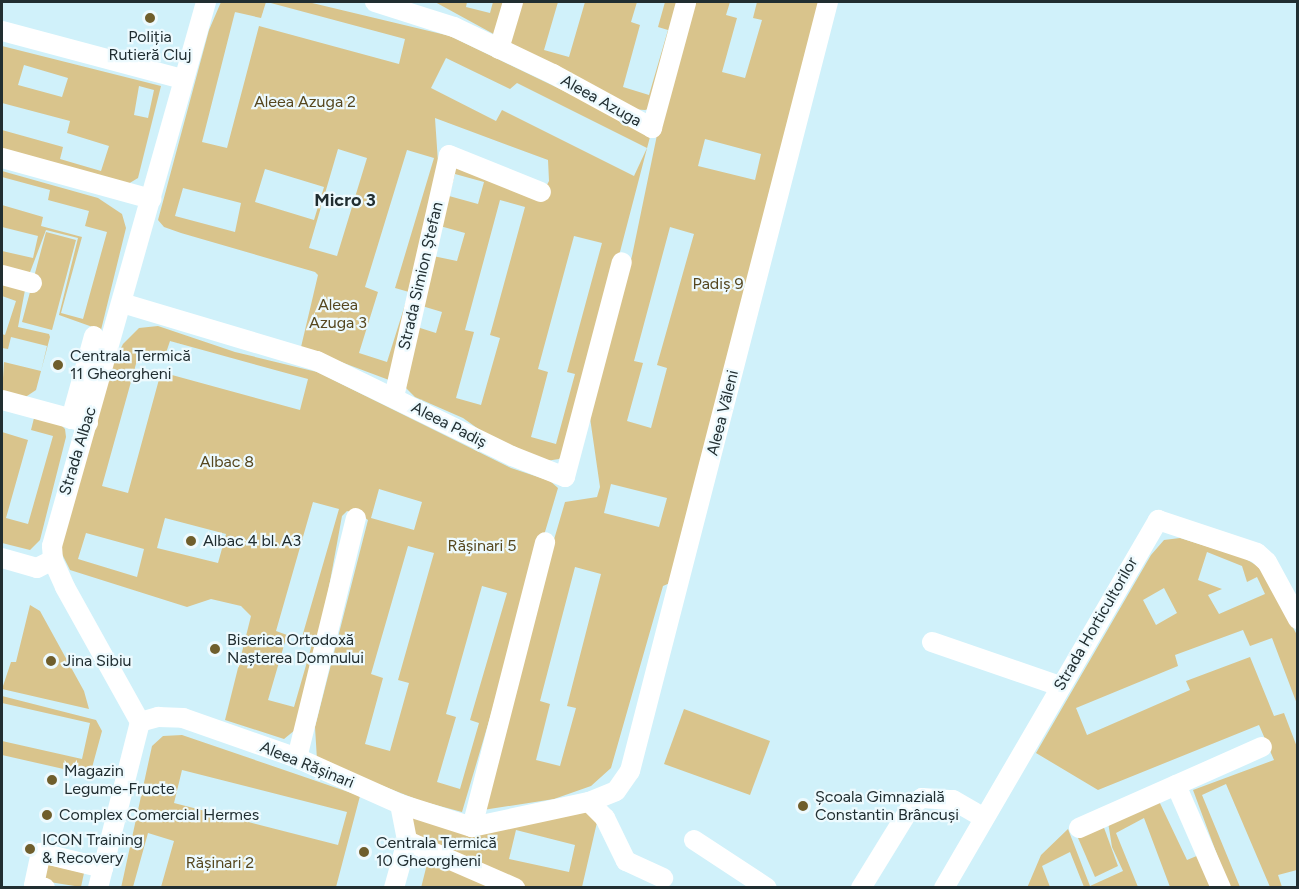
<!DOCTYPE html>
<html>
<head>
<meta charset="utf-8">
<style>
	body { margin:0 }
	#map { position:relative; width:1299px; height:889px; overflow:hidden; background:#d0f1fa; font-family:Figtree,sans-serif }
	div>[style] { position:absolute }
	.green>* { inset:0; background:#d9c48c }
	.minor>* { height:20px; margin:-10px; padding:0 10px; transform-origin:10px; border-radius:10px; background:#fff }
	.dots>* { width:16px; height:16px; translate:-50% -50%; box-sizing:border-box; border:3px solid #edfafe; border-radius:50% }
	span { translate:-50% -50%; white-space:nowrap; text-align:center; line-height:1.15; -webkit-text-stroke:4.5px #edfafe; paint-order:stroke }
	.poi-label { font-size:16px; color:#212e31 }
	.left { translate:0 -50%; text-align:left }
	.street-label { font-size:16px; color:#212e31 }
	.park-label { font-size:16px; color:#56471f }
	.neighbourhood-label { font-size:18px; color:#212e31; font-weight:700 }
	.frame { position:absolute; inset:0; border:3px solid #212e31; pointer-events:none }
</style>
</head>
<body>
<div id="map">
	<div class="green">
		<div style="clip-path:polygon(evenodd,221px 2px,266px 2px,261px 18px,235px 12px,202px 142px,227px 148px,259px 26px,399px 64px,405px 39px,267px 2px,308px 2px,450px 36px,651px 133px,573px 432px,567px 452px,559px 459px,546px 461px,494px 440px,463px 418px,415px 397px,404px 386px,403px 377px,443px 201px,455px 166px,466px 165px,541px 196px,549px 181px,548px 160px,435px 118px,439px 177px,389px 380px,301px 347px,318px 275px,315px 272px,181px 233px,164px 227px,158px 220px,209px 30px,221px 2px,446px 58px,510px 89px,517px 83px,647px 148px,634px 176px,502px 110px,496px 121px,431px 88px,446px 58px,221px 2px,338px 149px,367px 158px,337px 256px,309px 248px,338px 149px,221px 2px,407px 150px,434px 158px,395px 288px,409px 292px,387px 362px,359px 353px,378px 292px,365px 287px,407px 150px,221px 2px,265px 169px,324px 187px,314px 220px,255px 202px,265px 169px,221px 2px,455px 174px,484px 182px,478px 204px,449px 196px,455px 174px,221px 2px,183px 188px,241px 203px,235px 232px,175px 216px,183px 188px,221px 2px,500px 200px,525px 207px,490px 335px,500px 338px,481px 405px,456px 398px,474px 332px,465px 330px,500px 200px,221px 2px,440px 226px,465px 233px,457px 261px,433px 256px,440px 226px,221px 2px,574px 236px,602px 243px,567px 372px,575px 374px,556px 444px,531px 437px,548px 372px,538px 369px,574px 236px,221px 2px,422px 306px,442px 312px,436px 333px,417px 327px,422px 306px)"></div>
		<div style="clip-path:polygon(435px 2px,467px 2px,466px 7px,490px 13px,493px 2px,558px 2px,544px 50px,569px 57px,585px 2px,637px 2px,631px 22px,640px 25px,623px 87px,649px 95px,668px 30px,658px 27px,665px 2px,685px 2px,653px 108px,645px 110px,631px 109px)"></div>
		<div style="clip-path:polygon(evenodd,694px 2px,730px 2px,726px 15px,737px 18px,722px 72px,745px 78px,762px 20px,753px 18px,757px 2px,823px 2px,670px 583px,663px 586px,611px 768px,591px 786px,554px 799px,483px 810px,481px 789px,565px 502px,597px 497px,600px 487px,589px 411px,632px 256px,657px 135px,694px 2px,705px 139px,761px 154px,755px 180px,698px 166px,705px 139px,694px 2px,670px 227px,694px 234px,657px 365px,667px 368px,651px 428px,627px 421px,643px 363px,634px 361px,670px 227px,694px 2px,611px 484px,667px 498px,659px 527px,604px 513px,611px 484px,694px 2px,575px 567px,601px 574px,567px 706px,576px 708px,560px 766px,536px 760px,550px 704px,540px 701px,575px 567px)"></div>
		<div style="clip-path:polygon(evenodd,2px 46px,161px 86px,138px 178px,128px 184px,2px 150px,2px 130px,63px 147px,60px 159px,101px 171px,109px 146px,67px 133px,70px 121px,2px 103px,2px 46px,24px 65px,68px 78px,62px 97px,18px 85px,24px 65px,2px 46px,139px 86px,154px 90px,148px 118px,134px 115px,139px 86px)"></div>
		<div style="clip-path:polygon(2px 171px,98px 198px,122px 214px,126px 228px,101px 330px,59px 315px,78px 238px,46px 230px,29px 275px,2px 271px,2px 251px,33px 258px,38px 236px,2px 227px,2px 205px,43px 217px,41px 226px,82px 237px,61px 313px,83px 319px,107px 232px,85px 226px,89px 211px,48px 200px,50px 190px,2px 177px)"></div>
		<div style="clip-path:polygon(46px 232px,76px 240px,52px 330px,22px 322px)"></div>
		<div style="clip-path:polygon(2px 283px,25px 290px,18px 327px,49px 334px,50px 337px,36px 390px,24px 398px,2px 394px,4px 362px,41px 371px,47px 346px,11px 337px,8px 349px,2px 348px,2px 334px,5px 335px,16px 301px,2px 296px)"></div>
		<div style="clip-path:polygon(evenodd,158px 326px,235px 352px,317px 372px,511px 468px,550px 481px,558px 488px,462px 812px,421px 801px,317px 760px,315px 727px,368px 520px,364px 517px,347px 511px,342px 516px,322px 625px,295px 730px,284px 739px,225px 720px,251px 616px,241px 606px,211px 599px,187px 607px,70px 570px,61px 552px,61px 540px,112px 366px,123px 344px,139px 328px,158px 326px,170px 341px,308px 379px,300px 410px,161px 372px,128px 493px,102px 486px,139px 353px,164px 359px,170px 341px,158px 326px,379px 489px,422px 502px,414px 530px,371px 518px,379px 489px,158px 326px,313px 502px,339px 509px,302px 637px,313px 641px,294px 707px,268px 700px,287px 635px,276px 631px,313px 502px,158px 326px,165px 518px,226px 534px,218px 563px,157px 548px,165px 518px,158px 326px,86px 533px,144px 549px,137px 577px,78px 559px,86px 533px,158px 326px,408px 546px,434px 553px,398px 680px,409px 683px,390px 751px,365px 744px,383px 678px,371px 674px,408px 546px,158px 326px,482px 586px,507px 593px,470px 720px,479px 723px,460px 789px,437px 782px,456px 717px,446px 714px,482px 586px)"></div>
		<div style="clip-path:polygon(34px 418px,56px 420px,65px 429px,66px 437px,40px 540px,30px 550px,2px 543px,2px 432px,28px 440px,6px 518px,28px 524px,53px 436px,31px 430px)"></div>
		<div style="clip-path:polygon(evenodd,1180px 538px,1244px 558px,1261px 568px,1297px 635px,1297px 704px,1272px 638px,1250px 646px,1243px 630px,1175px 655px,1178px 666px,1076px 708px,1087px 735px,1190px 690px,1186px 681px,1250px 657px,1274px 716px,1284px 713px,1297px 747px,1297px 870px,1278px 875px,1282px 887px,1270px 887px,1226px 784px,1202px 795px,1240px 887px,1229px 887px,1193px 790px,1274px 760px,1259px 725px,1098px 790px,1036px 753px,1151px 555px,1164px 540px,1180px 538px,1207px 552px,1242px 566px,1247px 582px,1257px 577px,1265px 594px,1219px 614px,1208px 595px,1222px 589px,1198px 580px,1207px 552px,1180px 538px,1164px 588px,1177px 613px,1156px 625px,1143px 600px,1164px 588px)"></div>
		<div style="clip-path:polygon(30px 605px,40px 611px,84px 691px,89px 709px,2px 689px,11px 662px,16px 662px)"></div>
		<div style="clip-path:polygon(2px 696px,96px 720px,102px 731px,90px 775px,2px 755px,2px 741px,82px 759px,90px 723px,2px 703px)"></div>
		<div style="clip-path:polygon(684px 709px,770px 741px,750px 795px,664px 764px)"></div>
		<div style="clip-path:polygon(evenodd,182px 735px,360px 796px,336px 887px,161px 887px,174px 841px,148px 833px,133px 887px,121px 888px,152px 746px,163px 736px,182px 735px,182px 770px,347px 812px,338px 845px,174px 803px,182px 770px)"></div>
		<div style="clip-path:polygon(1157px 797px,1187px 860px,1199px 855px,1213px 887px,1170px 887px,1144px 818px,1116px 833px,1138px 887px,1084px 887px,1070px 852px,1042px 866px,1050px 887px,1027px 888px,1041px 855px,1068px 829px,1090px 886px,1123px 871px,1112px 847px,1108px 822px)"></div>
		<div style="clip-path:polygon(evenodd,580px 808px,598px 818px,582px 887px,421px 888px,429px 856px,409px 829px,414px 813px,471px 831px,580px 808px,516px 830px,575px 845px,569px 872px,509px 859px,516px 830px)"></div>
		<div style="clip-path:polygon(1103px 825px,1118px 866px,1095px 877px,1078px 838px)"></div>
		<div style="clip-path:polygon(45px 864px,84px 873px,81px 887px,43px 881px)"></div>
	</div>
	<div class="minor">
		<div style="left:375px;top:2px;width:83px;rotate:17.6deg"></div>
		<div style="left:454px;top:27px;width:110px;rotate:25.4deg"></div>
		<div style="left:553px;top:74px;width:113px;rotate:28.6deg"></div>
		<div style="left:652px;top:128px;width:130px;rotate:-74.8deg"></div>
		<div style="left:2px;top:31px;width:187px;rotate:14.9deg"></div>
		<div style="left:499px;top:49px;width:49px;rotate:-73.4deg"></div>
		<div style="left:2px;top:158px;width:155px;rotate:15.4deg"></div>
		<div style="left:2px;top:275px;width:31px;rotate:15deg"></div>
		<div style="left:122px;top:303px;width:203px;rotate:16.6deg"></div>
		<div style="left:317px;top:361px;width:217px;rotate:26deg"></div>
		<div style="left:512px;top:456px;width:57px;rotate:21.6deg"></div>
		<div style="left:565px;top:477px;width:222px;rotate:-75.2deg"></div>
		<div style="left:394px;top:397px;width:248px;rotate:-77.2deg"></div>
		<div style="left:449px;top:155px;width:99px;rotate:21.9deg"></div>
		<div style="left:2px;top:400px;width:89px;rotate:15deg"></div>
		<div style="left:71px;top:419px;width:86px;rotate:-74.5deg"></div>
		<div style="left:2px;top:558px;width:36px;rotate:16deg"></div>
		<div style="left:37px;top:568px;width:18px;rotate:-27deg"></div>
		<div style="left:932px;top:642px;width:135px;rotate:19deg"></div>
		<div style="left:140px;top:722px;width:19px;rotate:-16deg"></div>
		<div style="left:158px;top:717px;width:25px;rotate:2deg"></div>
		<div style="left:183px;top:718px;width:121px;rotate:19.3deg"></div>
		<div style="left:297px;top:758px;width:113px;rotate:24.1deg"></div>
		<div style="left:400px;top:804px;width:76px;rotate:17.7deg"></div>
		<div style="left:472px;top:827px;width:120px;rotate:-12.1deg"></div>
		<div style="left:589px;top:802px;width:29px;rotate:-22deg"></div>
		<div style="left:616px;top:791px;width:24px;rotate:-55deg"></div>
		<div style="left:630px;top:771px;width:794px;rotate:-75.56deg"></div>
		<div style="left:297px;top:758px;width:247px;rotate:-76.2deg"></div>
		<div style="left:1176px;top:785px;width:112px;rotate:66.4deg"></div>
		<div style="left:589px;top:802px;width:23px;rotate:45deg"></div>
		<div style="left:605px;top:818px;width:48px;rotate:64deg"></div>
		<div style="left:626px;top:861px;width:41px;rotate:24.7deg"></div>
		<div style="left:400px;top:804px;width:38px;rotate:79deg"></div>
		<div style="left:407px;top:841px;width:118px;rotate:23.5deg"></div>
		<div style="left:472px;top:827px;width:294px;rotate:-75.6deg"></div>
		<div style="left:1079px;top:828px;width:200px;rotate:-23.9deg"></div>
		<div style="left:694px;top:840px;width:87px;rotate:33.3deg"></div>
		<div style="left:45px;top:888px;width:11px;rotate:-165deg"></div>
		<div style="left:34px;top:885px;width:33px;rotate:-78deg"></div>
		<div style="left:41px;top:853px;width:64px;rotate:13.6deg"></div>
		<div style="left:98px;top:888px;width:171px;rotate:-75.8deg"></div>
		<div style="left:140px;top:722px;width:154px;rotate:-119.1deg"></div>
		<div style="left:65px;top:587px;width:30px;rotate:-114deg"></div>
		<div style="left:53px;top:560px;width:14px;rotate:-94deg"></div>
		<div style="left:52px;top:546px;width:565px;rotate:-74.19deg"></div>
		<div style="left:394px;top:888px;width:49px;rotate:-74.5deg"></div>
		<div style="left:861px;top:888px;width:97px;rotate:-58.4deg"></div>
		<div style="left:912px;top:805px;width:12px;rotate:-35deg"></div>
		<div style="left:922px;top:798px;width:31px;rotate:4deg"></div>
		<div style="left:953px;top:800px;width:36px;rotate:30deg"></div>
		<div style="left:944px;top:888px;width:426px;rotate:-59.8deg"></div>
		<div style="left:1158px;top:520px;width:104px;rotate:18.4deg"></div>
		<div style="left:1257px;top:553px;width:13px;rotate:42deg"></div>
		<div style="left:1267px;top:562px;width:65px;rotate:61.5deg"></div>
	</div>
	<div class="dots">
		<div style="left:150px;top:18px;background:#6f5e2c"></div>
		<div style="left:58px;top:365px;background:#6f5e2c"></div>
		<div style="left:191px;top:541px;background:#6f5e2c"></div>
		<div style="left:215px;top:649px;background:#6f5e2c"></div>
		<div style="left:51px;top:661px;background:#6f5e2c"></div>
		<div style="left:52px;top:780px;background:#6f5e2c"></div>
		<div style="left:803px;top:806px;background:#6f5e2c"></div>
		<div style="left:47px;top:815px;background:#6f5e2c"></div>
		<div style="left:30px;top:849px;background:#6f5e2c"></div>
		<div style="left:364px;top:852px;background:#6f5e2c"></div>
	</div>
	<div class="poi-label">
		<span style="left:150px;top:46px">Poliția<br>Rutieră Cluj</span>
		<span class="left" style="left:70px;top:365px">Centrala Termică<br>11 Gheorgheni</span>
		<span class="left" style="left:203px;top:541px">Albac 4 bl. A3</span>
		<span class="left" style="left:227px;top:649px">Biserica Ortodoxă<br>Nașterea Domnului</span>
		<span class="left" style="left:63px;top:661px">Jina Sibiu</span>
		<span class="left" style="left:64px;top:780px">Magazin<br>Legume-Fructe</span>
		<span class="left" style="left:815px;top:806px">Școala Gimnazială<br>Constantin Brâncuși</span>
		<span class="left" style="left:59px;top:815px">Complex Comercial Hermes</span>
		<span class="left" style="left:42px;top:849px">ICON Training<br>&amp; Recovery</span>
		<span class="left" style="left:376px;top:852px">Centrala Termică<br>10 Gheorgheni</span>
	</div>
	<div class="street-label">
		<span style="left:601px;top:101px;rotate:29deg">Aleea Azuga</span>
		<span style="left:421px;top:276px;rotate:-77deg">Strada Simion Ștefan</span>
		<span style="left:723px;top:413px;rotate:-76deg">Aleea Văleni</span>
		<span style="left:449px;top:425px;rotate:27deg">Aleea Padiș</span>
		<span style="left:78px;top:451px;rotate:-73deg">Strada Albac</span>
		<span style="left:1096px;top:624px;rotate:-60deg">Strada Horticultorilor</span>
		<span style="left:307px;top:765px;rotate:22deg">Aleea Rășinari</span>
	</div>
	<div class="park-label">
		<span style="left:305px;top:102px">Aleea Azuga 2</span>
		<span style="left:718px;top:284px">Padiș 9</span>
		<span style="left:338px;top:314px">Aleea<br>Azuga 3</span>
		<span style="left:227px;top:462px">Albac 8</span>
		<span style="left:482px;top:546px">Rășinari 5</span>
		<span style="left:220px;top:863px">Rășinari 2</span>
	</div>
	<div class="neighbourhood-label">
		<span style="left:345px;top:200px">Micro 3</span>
	</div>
	<div class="frame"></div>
</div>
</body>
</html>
